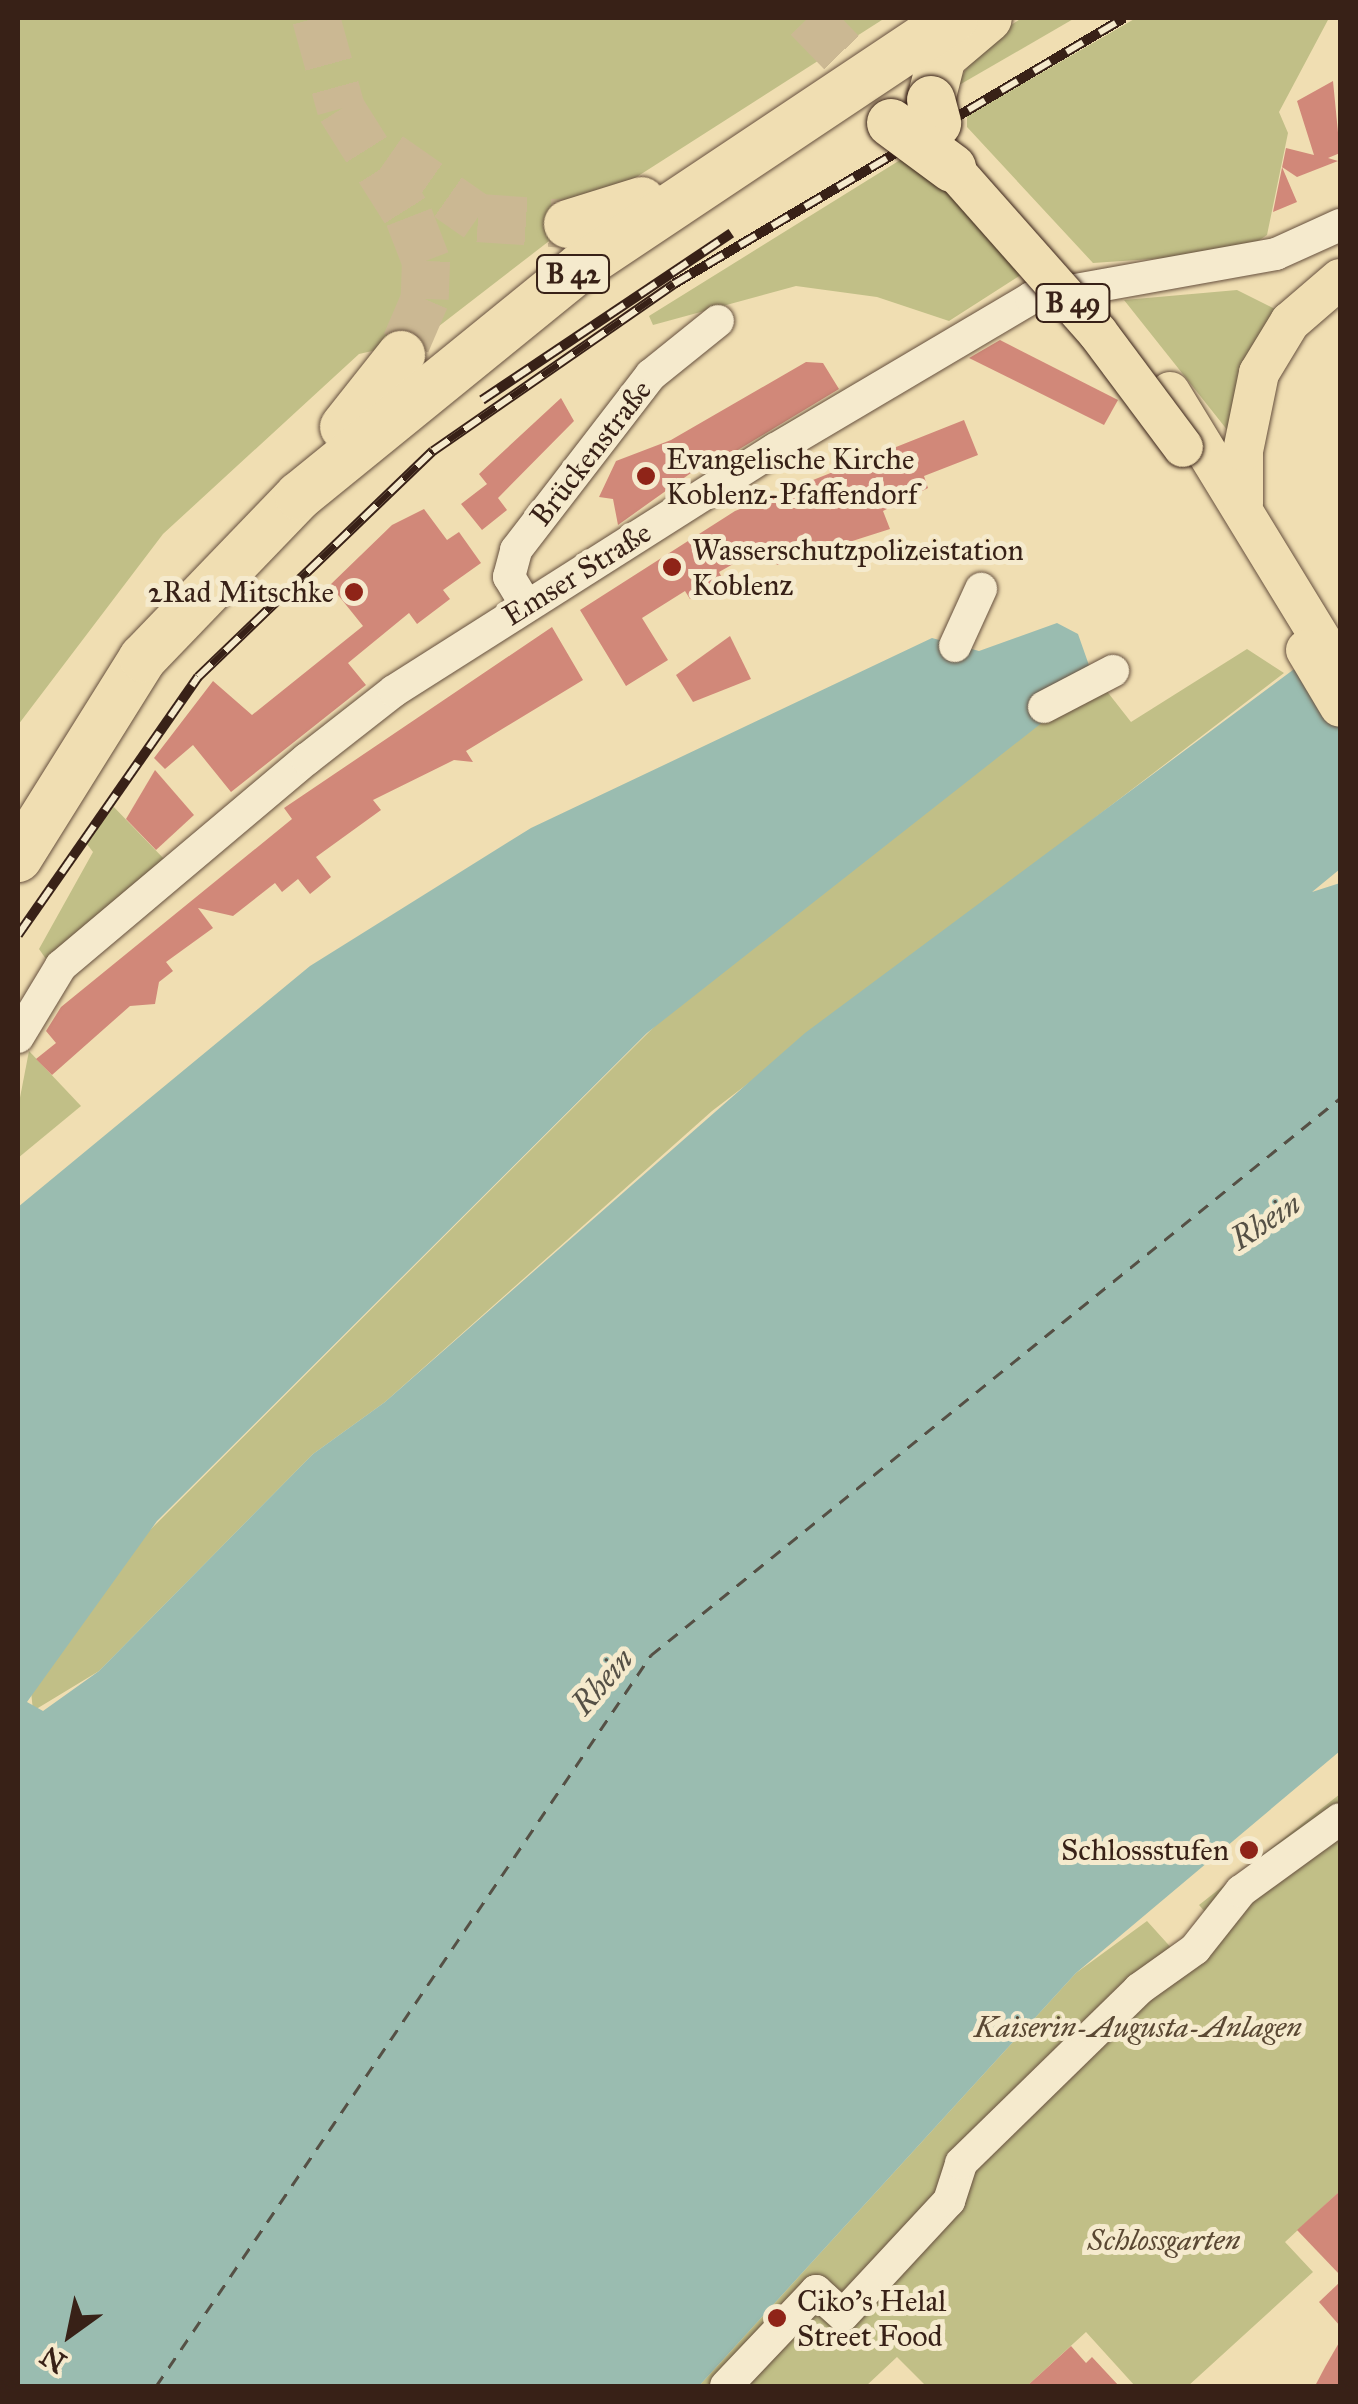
<!DOCTYPE html>
<html>
<head>
<meta charset="utf-8">
<style>
	body { margin:0 }
	#map { position:relative; width:1358px; height:2404px; overflow:hidden; background:#f0deb2; font-family:"IM FELL Great Primer",serif }
	div>[style] { position:absolute }
	.green>* { inset:0; background:#c1bf87 }
	.water>* { inset:0; background:#9abcb0 }
	.ferry>* { height:2.5px; margin-top:-1.25px; transform-origin:0; background:repeating-linear-gradient(90deg,#555045 0 12px,transparent 0 22px) }
	.building>* { inset:0; background:#d18879 }
	.highway-tunnel>* { height:48px; margin-top:-24px; transform-origin:0; background:repeating-linear-gradient(90deg,#cbb893 0 48px,transparent 0 72px) }
	.roads { filter:drop-shadow(0 0 2px #66503e) drop-shadow(0 0 2px #66503e) }
	.minor>* { height:32px; margin:-16px; padding:0 16px; transform-origin:16px; border-radius:16px; background:#f5eacd }
	.major>* { height:40px; margin:-20px; padding:0 20px; transform-origin:20px; border-radius:20px; background:#f0deb2 }
	.highway>* { height:48px; margin:-24px; padding:0 24px; transform-origin:24px; border-radius:24px; background:#f0deb2 }
	.rail>* { height:10px; margin-top:-5px; transform-origin:0; background:repeating-linear-gradient(90deg,#f5eacd 0 19px,#382117 0 38px); box-sizing:border-box; border-block:2px solid #382117 }
	.bridges { filter:drop-shadow(0 0 2px #382117) drop-shadow(0 0 2px #382117) }
	.major-bridge>* { height:40px; margin:-20px; padding:0 20px; transform-origin:20px; border-radius:20px; background:#f0deb2 }
	.highway-bridge>* { height:48px; margin:-24px; padding:0 24px; transform-origin:24px; border-radius:24px; background:#f0deb2 }
	.dots>* { width:28px; height:28px; translate:-50% -50%; box-sizing:border-box; border:5px solid #f5eacd; border-radius:50% }
	span { translate:-50% -50%; white-space:nowrap; text-align:center; line-height:1.15; -webkit-text-stroke:10px #f5eacd; paint-order:stroke }
	.shield-label span { padding:2px 8px; background:#f5eacd; border:2px solid; border-radius:8px; -webkit-text-stroke-width:0 }
	.shield-label { font-size:28px; color:#382117; font-weight:700 }
	.street-label { font-size:30px; color:#382117 }
	.poi-label { font-size:30px; color:#382117 }
	.left { translate:0 -50%; text-align:left }
	.right { translate:-100% -50%; text-align:right }
	.park-label { font-size:30px; color:#5a4833; font-style:italic }
	.water-label { font-size:32px; color:#555045; font-style:italic }
	.frame { position:absolute; inset:0; border:20px solid #382117; pointer-events:none }
	.north { position:absolute; left:20px; top:2284px; width:100px; height:100px; -webkit-text-stroke:8px #f5eacd; paint-order:stroke; rotate:213deg; font-size:28px; font-weight:700; line-height:40px; text-align:center; color:#382117 }
	.north::after { content:''; display:block; margin:auto; width:35px; height:45px; background:#382117; clip-path:polygon(50% 0,100% 100%,50% 72%,0 100%) }
</style>
</head>
<body>
<div id="map">
	<div class="green">
		<div style="clip-path:polygon(18px 18px,885px 18px,610px 194px,421px 340px,359px 354px,163px 534px,18px 725px)"></div>
		<div style="clip-path:polygon(1022px 18px,1075px 18px,954px 88px,983px 43px)"></div>
		<div style="clip-path:polygon(1136px 18px,1329px 18px,1279px 112px,1288px 133px,1267px 235px,1240px 253px,1093px 263px,967px 127px,967px 116px)"></div>
		<div style="clip-path:polygon(913px 152px,1027px 271px,949px 321px,877px 297px,796px 286px,653px 325px,649px 316px)"></div>
		<div style="clip-path:polygon(1237px 290px,1277px 310px,1256px 341px,1232px 436px,1124px 300px)"></div>
		<div style="clip-path:polygon(1247px 649px,1284px 673px,712px 1111px,385px 1402px,313px 1454px,99px 1671px,33px 1711px,31px 1691px,141px 1539px,662px 1019px,1026px 734px,1091px 671px,1131px 722px)"></div>
		<div style="clip-path:polygon(109px 802px,167px 862px,46px 959px,39px 949px,93px 852px,83px 839px)"></div>
		<div style="clip-path:polygon(29px 1051px,81px 1106px,18px 1158px,18px 1108px)"></div>
		<div style="clip-path:polygon(1340px 1794px,1340px 2191px,1285px 2242px,1313px 2272px,1188px 2386px,1135px 2386px,1086px 2332px,1027px 2386px,926px 2386px,897px 2357px,866px 2386px,699px 2386px,1076px 1973px,1147px 1921px,1175px 1952px,1212px 1920px,1199px 1905px)"></div>
	</div>
	<div class="water">
		<div style="clip-path:polygon(1057px 623px,1078px 634px,1091px 671px,1048px 718px,647px 1033px,157px 1521px,27px 1702px,43px 1711px,99px 1671px,313px 1454px,385px 1402px,805px 1033px,1340px 635px,1340px 869px,1312px 892px,1340px 883px,1340px 1751px,1076px 1973px,699px 2386px,18px 2386px,18px 1207px,310px 966px,531px 828px,932px 638px,979px 651px)"></div>
	</div>
	<div class="ferry">
		<div style="left:156px;top:2386px;width:883px;rotate:-55.9deg"></div>
		<div style="left:651px;top:1655px;width:886px;rotate:-38.95deg"></div>
	</div>
	<div class="building">
		<div style="clip-path:polygon(1333px 81px,1340px 153px,1328px 158px,1338px 161px,1297px 177px,1282px 167px,1297px 202px,1273px 212px,1286px 148px,1314px 155px,1297px 101px)"></div>
		<div style="clip-path:polygon(1000px 340px,1118px 400px,1104px 425px,969px 358px)"></div>
		<div style="clip-path:polygon(806px 362px,823px 363px,839px 389px,723px 459px,719px 453px,618px 525px,613px 499px,599px 497px,616px 461px,671px 440px)"></div>
		<div style="clip-path:polygon(561px 398px,574px 421px,498px 498px,507px 510px,482px 530px,461px 504px,487px 484px,479px 474px)"></div>
		<div style="clip-path:polygon(964px 420px,978px 455px,924px 476px,928px 488px,883px 511px,890px 529px,777px 565px,769px 544px,719px 572px,723px 580px,707px 590px,690px 599px,685px 591px,642px 618px,668px 660px,626px 686px,580px 610px,735px 511px)"></div>
		<div style="clip-path:polygon(424px 509px,447px 540px,459px 532px,481px 563px,443px 590px,450px 599px,417px 624px,409px 613px,348px 663px,366px 685px,231px 792px,193px 745px,165px 769px,154px 758px,213px 681px,252px 715px,363px 626px,330px 585px,392px 525px)"></div>
		<div style="clip-path:polygon(552px 627px,583px 680px,466px 751px,473px 762px,454px 760px,373px 800px,381px 810px,316px 857px,331px 877px,310px 894px,298px 879px,282px 892px,275px 883px,233px 916px,198px 908px,213px 928px,166px 962px,173px 971px,159px 982px,155px 1004px,130px 1006px,52px 1075px,36px 1059px,56px 1043px,46px 1031px,61px 1007px,292px 819px,284px 808px)"></div>
		<div style="clip-path:polygon(730px 636px,751px 679px,693px 702px,676px 675px)"></div>
		<div style="clip-path:polygon(155px 770px,194px 815px,156px 850px,126px 819px)"></div>
		<div style="clip-path:polygon(1340px 2191px,1340px 2275px,1297px 2230px)"></div>
		<div style="clip-path:polygon(1340px 2282px,1340px 2326px,1319px 2302px)"></div>
		<div style="clip-path:polygon(1340px 2341px,1340px 2386px,1315px 2386px,1325px 2367px)"></div>
		<div style="clip-path:polygon(1071px 2346px,1086px 2363px,1092px 2357px,1119px 2386px,1027px 2386px)"></div>
	</div>
	<div class="highway-tunnel">
		<div style="left:316px;top:18px;width:94px;rotate:74.6deg"></div>
		<div style="left:341px;top:109px;width:128px;rotate:57.8deg"></div>
		<div style="left:409px;top:217px;width:47px;rotate:68.9deg"></div>
		<div style="left:426px;top:261px;width:38px;rotate:92deg"></div>
		<div style="left:425px;top:299px;width:61px;rotate:113.2deg"></div>
		<div style="left:808px;top:18px;width:95px;rotate:45.9deg"></div>
		<div style="left:389px;top:156px;width:108px;rotate:34.9deg"></div>
		<div style="left:478px;top:218px;width:90px;rotate:3.8deg"></div>
	</div>
	<div class="roads">
		<div class="minor">
			<div style="left:526px;top:605px;width:33px;rotate:-121deg"></div>
			<div style="left:509px;top:577px;width:28px;rotate:-75deg"></div>
			<div style="left:516px;top:550px;width:221px;rotate:-52.4deg"></div>
			<div style="left:651px;top:375px;width:86px;rotate:-38.9deg"></div>
			<div style="left:955px;top:646px;width:63px;rotate:-65.5deg"></div>
			<div style="left:1044px;top:707px;width:78px;rotate:-27.6deg"></div>
			<div style="left:18px;top:1037px;width:83px;rotate:-58.8deg"></div>
			<div style="left:61px;top:966px;width:322px;rotate:-40.1deg"></div>
			<div style="left:307px;top:759px;width:110px;rotate:-38deg"></div>
			<div style="left:394px;top:691px;width:452px;rotate:-32.4deg"></div>
			<div style="left:776px;top:449px;width:296px;rotate:-30.6deg"></div>
			<div style="left:1031px;top:298px;width:249px;rotate:-10.2deg"></div>
			<div style="left:1276px;top:254px;width:70px;rotate:-24.4deg"></div>
			<div style="left:726px;top:2386px;width:131px;rotate:-46.5deg"></div>
			<div style="left:816px;top:2291px;width:36px;rotate:42deg"></div>
			<div style="left:843px;top:2315px;width:156px;rotate:-47.1deg"></div>
			<div style="left:949px;top:2201px;width:40px;rotate:-72deg"></div>
			<div style="left:961px;top:2163px;width:249px;rotate:-44.3deg"></div>
			<div style="left:1139px;top:1989px;width:69px;rotate:-35.5deg"></div>
			<div style="left:1195px;top:1949px;width:74px;rotate:-51.6deg"></div>
			<div style="left:1241px;top:1891px;width:122px;rotate:-36deg"></div>
		</div>
		<div class="major">
			<div style="left:1170px;top:392px;width:327px;rotate:58.6deg"></div>
			<div style="left:1243px;top:504px;width:53px;rotate:-90deg"></div>
			<div style="left:1243px;top:451px;width:80px;rotate:-78.4deg"></div>
			<div style="left:1259px;top:373px;width:60px;rotate:-58.7deg"></div>
			<div style="left:1290px;top:322px;width:66px;rotate:-40.7deg"></div>
			<div style="left:1306px;top:650px;width:66px;rotate:59.2deg"></div>
		</div>
		<div class="highway">
			<div style="left:931px;top:100px;width:44px;rotate:-75.7deg"></div>
			<div style="left:942px;top:57px;width:60px;rotate:-40.3deg"></div>
			<div style="left:568px;top:224px;width:77px;rotate:-17.3deg"></div>
			<div style="left:344px;top:427px;width:92px;rotate:-51.6deg"></div>
			<div style="left:18px;top:858px;width:236px;rotate:-58deg"></div>
			<div style="left:143px;top:658px;width:225px;rotate:-46.1deg"></div>
			<div style="left:299px;top:496px;width:363px;rotate:-39.1deg"></div>
			<div style="left:581px;top:267px;width:448px;rotate:-33.7deg"></div>
		</div>
	</div>
	<div class="rail">
		<div style="left:482px;top:400px;width:300px;rotate:-33.8deg"></div>
		<div style="left:18px;top:935px;width:315px;rotate:-55.1deg"></div>
		<div style="left:198px;top:677px;width:326px;rotate:-43.9deg"></div>
		<div style="left:433px;top:451px;width:293px;rotate:-34.7deg"></div>
		<div style="left:674px;top:284px;width:523px;rotate:-30.59deg"></div>
	</div>
	<div class="bridges">
		<div class="major-bridge">
			<div style="left:952px;top:168px;width:220px;rotate:48.5deg"></div>
			<div style="left:1098px;top:333px;width:142px;rotate:53.3deg"></div>
		</div>
		<div class="highway-bridge">
			<div style="left:931px;top:100px;width:24px;rotate:75deg"></div>
			<div style="left:891px;top:123px;width:76px;rotate:36.4deg"></div>
		</div>
	</div>
	<div class="dots">
		<div style="left:646px;top:476px;background:#8f2418"></div>
		<div style="left:672px;top:567px;background:#8f2418"></div>
		<div style="left:354px;top:592px;background:#8f2418"></div>
		<div style="left:1249px;top:1850px;background:#8f2418"></div>
		<div style="left:777px;top:2318px;background:#8f2418"></div>
	</div>
	<div class="shield-label">
		<span style="left:573px;top:274px">B 42</span>
		<span style="left:1073px;top:303px">B 49</span>
	</div>
	<div class="street-label">
		<span style="left:591px;top:453px;rotate:-52deg">Brückenstraße</span>
		<span style="left:577px;top:574px;rotate:-32deg">Emser Straße</span>
	</div>
	<div class="poi-label">
		<span class="left" style="left:666px;top:476px">Evangelische Kirche<br>Koblenz-Pfaffendorf</span>
		<span class="left" style="left:692px;top:567px">Wasserschutzpolizeistation<br>Koblenz</span>
		<span class="right" style="left:334px;top:592px">2Rad Mitschke</span>
		<span class="right" style="left:1229px;top:1850px">Schlossstufen</span>
		<span class="left" style="left:797px;top:2318px">Ciko's Helal<br>Street Food</span>
	</div>
	<div class="park-label">
		<span style="left:1138px;top:2027px">Kaiserin-Augusta-Anlagen</span>
		<span style="left:1164px;top:2240px">Schlossgarten</span>
	</div>
	<div class="water-label">
		<span style="left:1266px;top:1222px;rotate:-33deg">Rhein</span>
		<span style="left:603px;top:1682px;rotate:-49deg">Rhein</span>
	</div>
	<div class="frame"></div>
	<div class="north">N</div>
</div>
</body>
</html>
